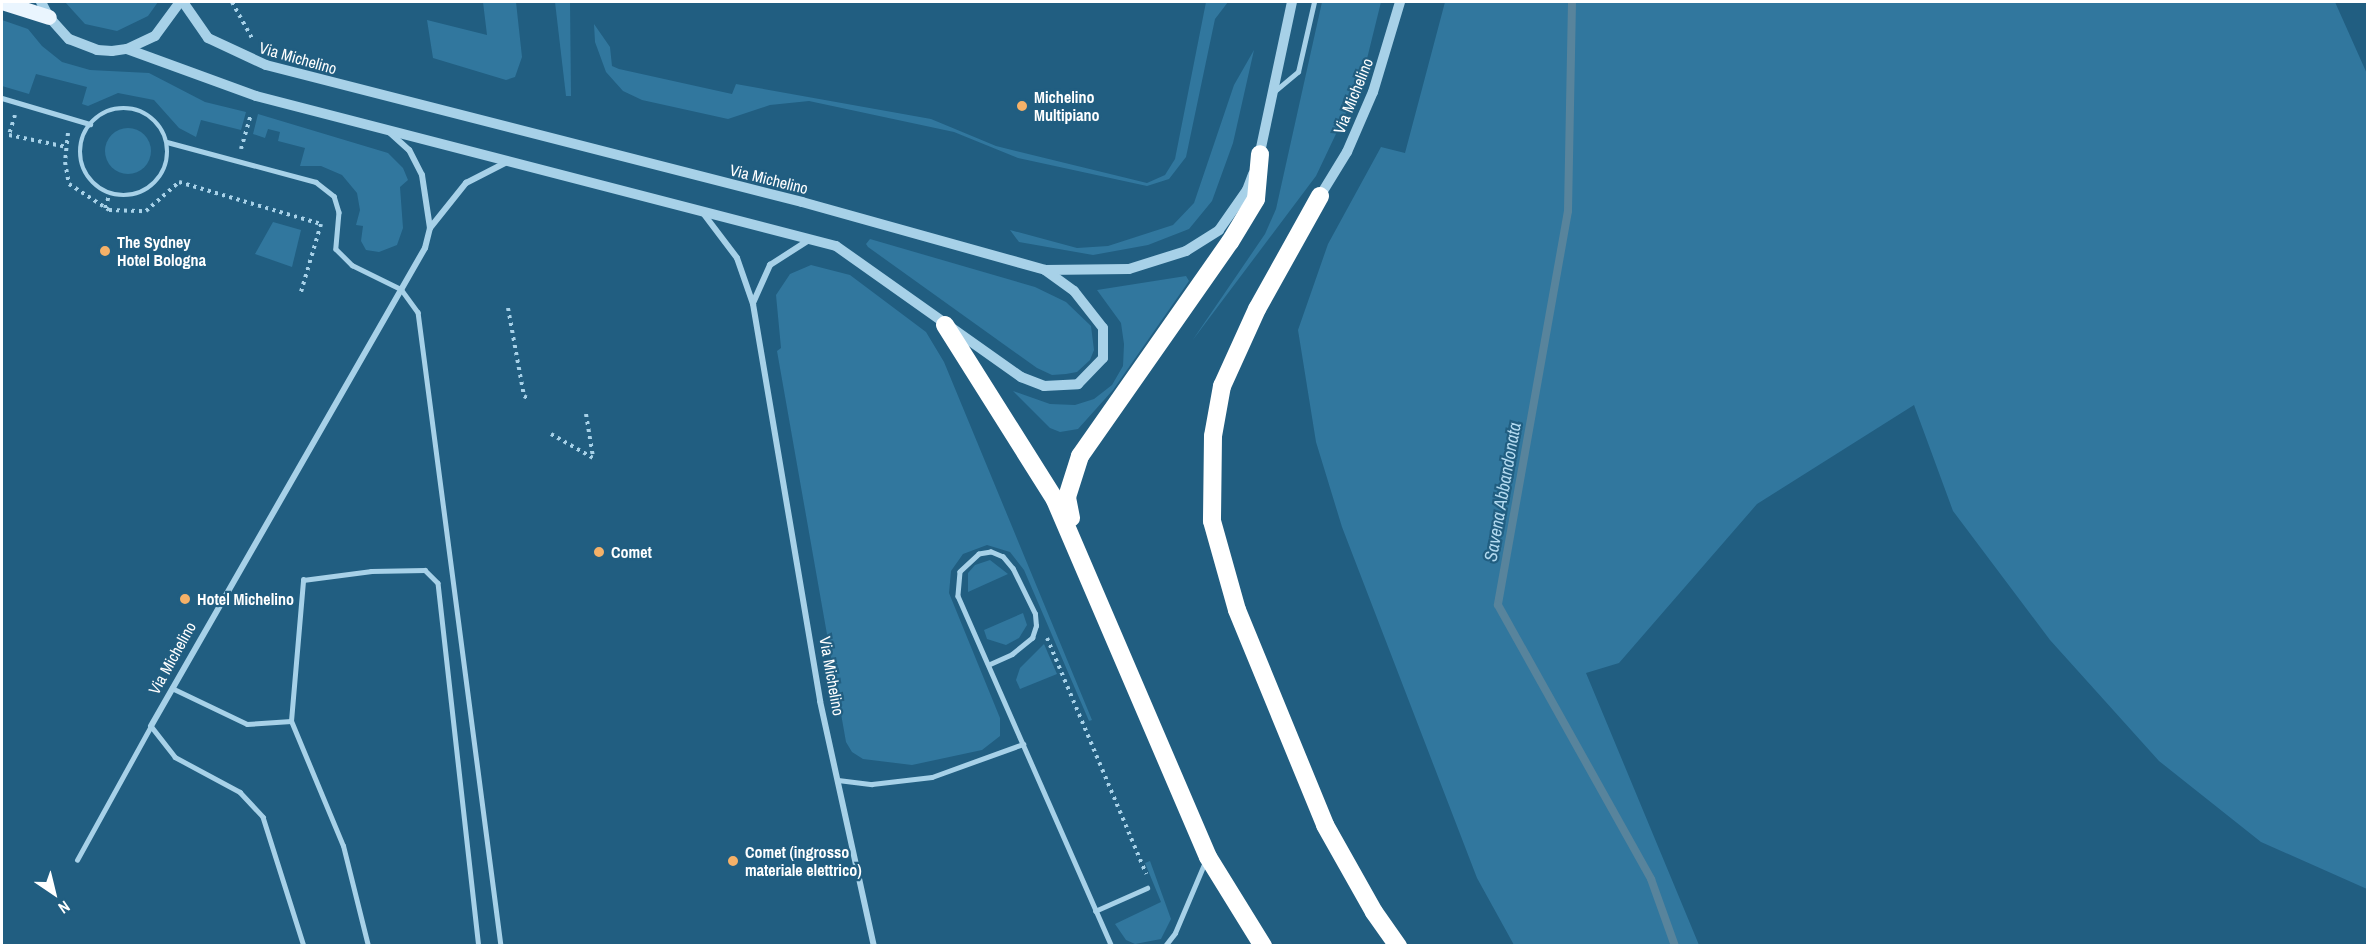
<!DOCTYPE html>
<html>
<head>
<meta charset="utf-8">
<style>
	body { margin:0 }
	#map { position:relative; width:2369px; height:947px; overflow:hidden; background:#215e81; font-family:"Archivo Narrow",sans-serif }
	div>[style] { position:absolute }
	.green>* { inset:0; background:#31779e }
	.round { border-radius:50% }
	.stream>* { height:8px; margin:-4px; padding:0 4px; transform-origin:4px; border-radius:4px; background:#58849c }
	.path>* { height:4px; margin-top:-2px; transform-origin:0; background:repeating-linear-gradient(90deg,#a7d1e8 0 3px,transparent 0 7.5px) }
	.service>* { height:4.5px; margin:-2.25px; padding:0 2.25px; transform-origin:2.25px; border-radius:2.25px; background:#a7d1e8 }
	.service>.ring { margin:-2.25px; padding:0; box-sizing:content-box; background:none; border:4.5px solid #a7d1e8; border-radius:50% }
	.minor>* { height:6px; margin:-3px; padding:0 3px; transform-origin:3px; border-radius:3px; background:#a7d1e8 }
	.tertiary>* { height:10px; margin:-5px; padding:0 5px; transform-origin:5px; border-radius:5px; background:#a7d1e8 }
	.primary>* { height:15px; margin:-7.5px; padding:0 7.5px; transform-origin:7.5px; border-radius:7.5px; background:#eaf5fe }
	.motorway>* { height:18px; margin:-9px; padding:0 9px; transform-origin:9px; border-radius:9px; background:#fff }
	.dots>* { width:16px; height:16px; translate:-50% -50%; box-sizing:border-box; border:3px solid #215e81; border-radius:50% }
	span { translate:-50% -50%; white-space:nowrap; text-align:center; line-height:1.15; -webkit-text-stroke:4.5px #215e81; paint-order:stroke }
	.street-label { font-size:16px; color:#fff }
	.poi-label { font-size:16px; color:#fff; font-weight:700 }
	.left { translate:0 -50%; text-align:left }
	.water-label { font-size:18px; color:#b3daf0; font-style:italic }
	.frame { position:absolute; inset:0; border:3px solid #fff; pointer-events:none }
	.north { position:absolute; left:24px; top:863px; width:60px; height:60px; -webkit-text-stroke:4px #215e81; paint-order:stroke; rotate:145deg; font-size:16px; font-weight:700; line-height:24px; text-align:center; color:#fff }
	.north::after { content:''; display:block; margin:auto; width:21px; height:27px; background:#fff; clip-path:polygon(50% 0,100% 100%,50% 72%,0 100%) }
</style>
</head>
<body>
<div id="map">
	<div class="green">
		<div style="clip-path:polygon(65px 2px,158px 2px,148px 16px,117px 31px,85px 24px)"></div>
		<div style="clip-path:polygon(483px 2px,516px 2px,522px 57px,515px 77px,506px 80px,433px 58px,427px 20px,487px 35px)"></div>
		<div style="clip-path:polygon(555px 2px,570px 2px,571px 96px,566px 96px)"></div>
		<div style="clip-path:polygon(1206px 2px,1228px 2px,1215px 19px,1186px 157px,1169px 179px,1147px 186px,1018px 158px,954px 132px,809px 101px,770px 105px,728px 119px,642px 100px,623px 91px,606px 72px,595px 42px,594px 24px,610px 47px,612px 66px,619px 69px,732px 94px,736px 84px,931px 119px,996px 146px,1147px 183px,1165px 175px,1175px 159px)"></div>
		<div style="clip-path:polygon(1322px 2px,1381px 2px,1362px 79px,1316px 176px,1192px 341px,1265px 234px,1276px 209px)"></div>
		<div style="clip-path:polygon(1445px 2px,2335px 2px,2368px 76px,2367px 889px,2261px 842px,2159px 761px,2050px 640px,1953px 511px,1914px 405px,1757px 504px,1619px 663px,1586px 673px,1699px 945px,1514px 945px,1477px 878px,1342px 527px,1316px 442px,1298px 330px,1328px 244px,1381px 147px,1405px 153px)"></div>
		<div style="clip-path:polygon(2px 20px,28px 29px,42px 46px,62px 62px,90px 70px,149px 73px,205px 102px,246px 112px,241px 130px,201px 120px,196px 137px,179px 128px,154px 100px,118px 93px,88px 106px,82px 104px,87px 87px,36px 74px,29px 94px,2px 86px)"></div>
		<div style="clip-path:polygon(1254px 50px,1233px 143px,1212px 201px,1189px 229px,1148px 245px,1093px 255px,1019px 242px,1010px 230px,1077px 248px,1108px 246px,1173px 225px,1194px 203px,1234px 85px)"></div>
		<div style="clip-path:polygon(258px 114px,388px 153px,403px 168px,408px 180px,400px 187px,403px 228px,397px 245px,379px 252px,366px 250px,361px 241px,363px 226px,356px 225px,360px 210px,357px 193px,342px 175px,321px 166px,300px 166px,305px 148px,278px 141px,280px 132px,268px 129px,265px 138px,253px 134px)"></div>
		<div class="round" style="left:105px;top:128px;width:46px;height:46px"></div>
		<div style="clip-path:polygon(273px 222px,301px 230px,292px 267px,255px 254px)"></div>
		<div style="clip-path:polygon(870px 239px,1035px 287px,1066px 302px,1091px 326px,1094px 350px,1090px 360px,1077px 372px,1066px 374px,1052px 375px,1037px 368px,868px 247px,866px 244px)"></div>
		<div style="clip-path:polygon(811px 265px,850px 275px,926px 332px,944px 362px,1092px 720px,1089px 721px,1024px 570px,1010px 552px,987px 545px,963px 554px,951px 571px,949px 593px,1000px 718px,1000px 736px,982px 750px,912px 765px,863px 759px,852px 752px,846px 742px,777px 351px,781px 348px,776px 295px,790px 274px)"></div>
		<div style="clip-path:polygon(1186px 276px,1189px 281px,1113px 390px,1078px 429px,1060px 432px,1050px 428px,1013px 391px,1050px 404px,1075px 405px,1094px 399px,1112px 385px,1123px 366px,1124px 344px,1121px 323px,1097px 290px)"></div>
		<div style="clip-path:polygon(990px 560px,1008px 574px,968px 592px,968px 573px,975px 565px)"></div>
		<div style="clip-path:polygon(1023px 613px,1027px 625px,1019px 638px,1006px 645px,987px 639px,984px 630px)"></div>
		<div style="clip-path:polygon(1044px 644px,1057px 674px,1020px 689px,1016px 680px,1020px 668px)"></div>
		<div style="clip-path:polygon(1150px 861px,1171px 919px,1161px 939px,1135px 944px,1126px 940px,1115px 924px,1161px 902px,1145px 863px)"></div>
	</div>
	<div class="stream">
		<div style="left:1572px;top:2px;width:209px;rotate:91.1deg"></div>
		<div style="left:1568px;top:211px;width:400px;rotate:100.1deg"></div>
		<div style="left:1498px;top:605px;width:314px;rotate:60.8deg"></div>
		<div style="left:1651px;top:879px;width:71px;rotate:70.3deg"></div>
	</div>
	<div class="path">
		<div style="left:232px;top:2px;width:43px;rotate:61.1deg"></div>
		<div style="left:15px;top:115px;width:21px;rotate:107deg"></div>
		<div style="left:9px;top:135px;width:59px;rotate:11.7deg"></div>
		<div style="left:68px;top:133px;width:29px;rotate:96deg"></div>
		<div style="left:65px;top:162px;width:22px;rotate:80deg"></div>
		<div style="left:69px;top:184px;width:48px;rotate:33deg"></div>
		<div style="left:109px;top:210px;width:37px;rotate:2deg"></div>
		<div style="left:146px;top:211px;width:44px;rotate:-41.3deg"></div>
		<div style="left:179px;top:182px;width:148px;rotate:16.5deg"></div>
		<div style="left:321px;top:224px;width:71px;rotate:106.4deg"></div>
		<div style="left:241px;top:149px;width:36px;rotate:-74deg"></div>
		<div style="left:105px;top:208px;width:16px;rotate:-72deg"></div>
		<div style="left:508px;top:308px;width:89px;rotate:79.7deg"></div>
		<div style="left:524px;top:396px;width:6px;rotate:31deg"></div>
		<div style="left:586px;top:414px;width:44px;rotate:80.8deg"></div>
		<div style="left:551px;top:434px;width:48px;rotate:29.7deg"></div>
		<div style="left:1047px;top:638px;width:256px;rotate:67.2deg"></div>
	</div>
	<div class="service">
		<div style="left:1275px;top:91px;width:30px;rotate:-40deg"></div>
		<div style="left:1298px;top:72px;width:72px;rotate:-77.1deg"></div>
		<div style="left:2px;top:98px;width:92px;rotate:16.5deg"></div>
		<div class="ring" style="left:80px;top:108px;width:83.5px;height:83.5px"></div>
		<div style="left:167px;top:142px;width:154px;rotate:15deg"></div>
		<div style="left:316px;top:182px;width:23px;rotate:38deg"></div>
		<div style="left:334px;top:196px;width:17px;rotate:73deg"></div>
		<div style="left:339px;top:212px;width:37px;rotate:95deg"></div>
		<div style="left:336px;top:249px;width:23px;rotate:45deg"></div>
		<div style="left:352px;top:265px;width:55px;rotate:26.1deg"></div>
		<div style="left:401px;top:289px;width:29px;rotate:54deg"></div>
		<div style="left:418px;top:312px;width:639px;rotate:82.54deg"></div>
		<div style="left:990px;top:664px;width:24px;rotate:-24deg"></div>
		<div style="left:1012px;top:654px;width:26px;rotate:-39deg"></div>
		<div style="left:1032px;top:638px;width:13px;rotate:-72deg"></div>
		<div style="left:1036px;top:626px;width:12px;rotate:-95deg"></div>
		<div style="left:1035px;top:614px;width:50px;rotate:-116.1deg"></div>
		<div style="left:1013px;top:569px;width:16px;rotate:-130deg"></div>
		<div style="left:1003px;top:557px;width:13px;rotate:-157deg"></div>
		<div style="left:991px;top:552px;width:12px;rotate:171deg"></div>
		<div style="left:979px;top:554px;width:26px;rotate:137deg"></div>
		<div style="left:960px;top:572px;width:24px;rotate:95deg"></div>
		<div style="left:958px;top:596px;width:382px;rotate:66.3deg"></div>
		<div style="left:172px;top:688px;width:83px;rotate:25.6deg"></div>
		<div style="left:247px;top:724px;width:44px;rotate:-3.9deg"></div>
		<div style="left:838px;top:780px;width:34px;rotate:7deg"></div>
		<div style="left:872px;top:784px;width:60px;rotate:-6.7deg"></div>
		<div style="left:932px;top:777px;width:97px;rotate:-19.9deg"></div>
		<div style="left:77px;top:860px;width:153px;rotate:-61.1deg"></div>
		<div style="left:151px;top:726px;width:39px;rotate:52deg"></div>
		<div style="left:175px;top:757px;width:74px;rotate:28.3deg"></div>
		<div style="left:240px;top:792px;width:34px;rotate:47deg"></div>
		<div style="left:263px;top:817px;width:135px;rotate:72.4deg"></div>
		<div style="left:1095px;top:911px;width:57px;rotate:-23.9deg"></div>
		<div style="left:368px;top:946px;width:103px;rotate:-104deg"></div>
		<div style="left:343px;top:846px;width:135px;rotate:-112.6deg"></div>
		<div style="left:291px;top:721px;width:142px;rotate:-85.1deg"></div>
		<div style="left:303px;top:580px;width:69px;rotate:-7.5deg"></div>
		<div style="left:371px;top:571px;width:54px;rotate:-1.1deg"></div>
		<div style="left:425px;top:570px;width:18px;rotate:45deg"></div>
		<div style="left:438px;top:583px;width:365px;rotate:83.6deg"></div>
		<div style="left:1165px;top:946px;width:16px;rotate:-52deg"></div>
		<div style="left:1175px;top:933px;width:77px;rotate:-67.1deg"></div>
	</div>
	<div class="minor">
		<div style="left:703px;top:213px;width:56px;rotate:52.9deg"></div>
		<div style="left:737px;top:258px;width:49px;rotate:70.8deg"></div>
		<div style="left:753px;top:304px;width:403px;rotate:80.4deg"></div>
		<div style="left:820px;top:701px;width:251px;rotate:77.6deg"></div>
		<div style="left:430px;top:228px;width:58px;rotate:-51.3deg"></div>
		<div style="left:466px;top:183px;width:46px;rotate:-27.1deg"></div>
		<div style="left:753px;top:303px;width:42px;rotate:-65.9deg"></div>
		<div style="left:770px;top:265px;width:46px;rotate:-32.7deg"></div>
		<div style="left:151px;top:726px;width:551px;rotate:-60.18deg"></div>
		<div style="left:425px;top:248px;width:21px;rotate:-76deg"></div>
		<div style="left:430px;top:228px;width:54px;rotate:-98.6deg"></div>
		<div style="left:422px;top:175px;width:28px;rotate:-117deg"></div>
		<div style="left:409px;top:150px;width:25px;rotate:-138deg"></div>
	</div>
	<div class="tertiary">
		<div style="left:41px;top:2px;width:17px;rotate:62deg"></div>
		<div style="left:49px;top:17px;width:30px;rotate:48deg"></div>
		<div style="left:69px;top:39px;width:30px;rotate:21deg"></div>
		<div style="left:97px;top:50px;width:15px;rotate:4deg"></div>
		<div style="left:112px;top:51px;width:15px;rotate:-8deg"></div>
		<div style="left:127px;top:49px;width:31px;rotate:-25deg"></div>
		<div style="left:155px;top:36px;width:42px;rotate:-53.7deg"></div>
		<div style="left:183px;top:2px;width:44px;rotate:55.2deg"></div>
		<div style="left:208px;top:38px;width:64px;rotate:25deg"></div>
		<div style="left:266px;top:65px;width:553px;rotate:14.34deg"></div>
		<div style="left:802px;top:202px;width:252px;rotate:15.6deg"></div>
		<div style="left:1045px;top:270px;width:84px;rotate:-0.7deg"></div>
		<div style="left:1129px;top:269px;width:60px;rotate:-17.5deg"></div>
		<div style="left:1186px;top:251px;width:39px;rotate:-32deg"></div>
		<div style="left:1219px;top:230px;width:49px;rotate:-55deg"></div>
		<div style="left:1247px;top:190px;width:17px;rotate:-69deg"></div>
		<div style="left:127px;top:49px;width:137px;rotate:20deg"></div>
		<div style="left:256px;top:96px;width:599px;rotate:14.5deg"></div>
		<div style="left:836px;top:246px;width:227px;rotate:35.3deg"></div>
		<div style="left:1021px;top:377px;width:25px;rotate:21deg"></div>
		<div style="left:1044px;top:386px;width:34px;rotate:-3deg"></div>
		<div style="left:1078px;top:384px;width:36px;rotate:-46deg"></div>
		<div style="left:1103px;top:358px;width:30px;rotate:-90deg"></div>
		<div style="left:1103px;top:328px;width:47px;rotate:-128.1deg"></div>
		<div style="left:1074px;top:291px;width:36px;rotate:-144deg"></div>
		<div style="left:1259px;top:157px;width:158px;rotate:-78deg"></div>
		<div style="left:1320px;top:196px;width:52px;rotate:-58.5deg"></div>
		<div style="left:1347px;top:152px;width:65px;rotate:-66.6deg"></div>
		<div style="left:1373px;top:92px;width:94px;rotate:-73.3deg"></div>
	</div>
	<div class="primary">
		<div style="left:2px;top:2px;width:49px;rotate:17.7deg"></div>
	</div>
	<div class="motorway">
		<div style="left:1320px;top:196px;width:129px;rotate:119.1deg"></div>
		<div style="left:1257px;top:309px;width:85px;rotate:114.4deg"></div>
		<div style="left:1222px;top:386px;width:51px;rotate:100.2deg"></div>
		<div style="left:1213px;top:436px;width:85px;rotate:90.7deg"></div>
		<div style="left:1212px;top:521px;width:92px;rotate:74.3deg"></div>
		<div style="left:1237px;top:610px;width:232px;rotate:67.7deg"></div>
		<div style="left:1325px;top:825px;width:100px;rotate:60.6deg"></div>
		<div style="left:1374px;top:912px;width:42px;rotate:54.8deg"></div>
		<div style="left:945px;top:325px;width:207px;rotate:57.8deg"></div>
		<div style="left:1055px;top:500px;width:388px;rotate:66.8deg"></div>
		<div style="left:1208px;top:857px;width:105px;rotate:58.3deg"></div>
		<div style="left:1071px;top:518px;width:21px;rotate:-101deg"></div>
		<div style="left:1067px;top:497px;width:43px;rotate:-72.4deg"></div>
		<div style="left:1080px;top:456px;width:261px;rotate:-55deg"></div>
		<div style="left:1230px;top:242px;width:50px;rotate:-58.8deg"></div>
		<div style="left:1256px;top:199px;width:45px;rotate:-84.9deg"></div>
	</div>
	<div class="dots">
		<div style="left:1022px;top:106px;background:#f5b168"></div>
		<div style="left:105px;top:251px;background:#f5b168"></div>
		<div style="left:599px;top:552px;background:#f5b168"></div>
		<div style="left:185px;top:599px;background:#f5b168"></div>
		<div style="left:733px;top:861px;background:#f5b168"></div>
	</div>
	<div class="street-label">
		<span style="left:298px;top:58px;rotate:16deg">Via Michelino</span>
		<span style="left:1353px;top:96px;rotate:-68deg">Via Michelino</span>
		<span style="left:769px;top:179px;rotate:14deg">Via Michelino</span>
		<span style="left:172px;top:658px;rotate:-61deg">Via Michelino</span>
		<span style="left:832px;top:676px;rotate:80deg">Via Michelino</span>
	</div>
	<div class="poi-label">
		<span class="left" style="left:1034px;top:106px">Michelino<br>Multipiano</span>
		<span class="left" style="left:117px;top:251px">The Sydney<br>Hotel Bologna</span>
		<span class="left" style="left:611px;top:552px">Comet</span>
		<span class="left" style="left:197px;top:599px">Hotel Michelino</span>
		<span class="left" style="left:745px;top:861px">Comet (ingrosso<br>materiale elettrico)</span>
	</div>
	<div class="water-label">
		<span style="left:1503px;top:492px;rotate:-80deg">Savena Abbandonata</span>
	</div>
	<div class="frame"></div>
	<div class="north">N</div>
</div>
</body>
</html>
